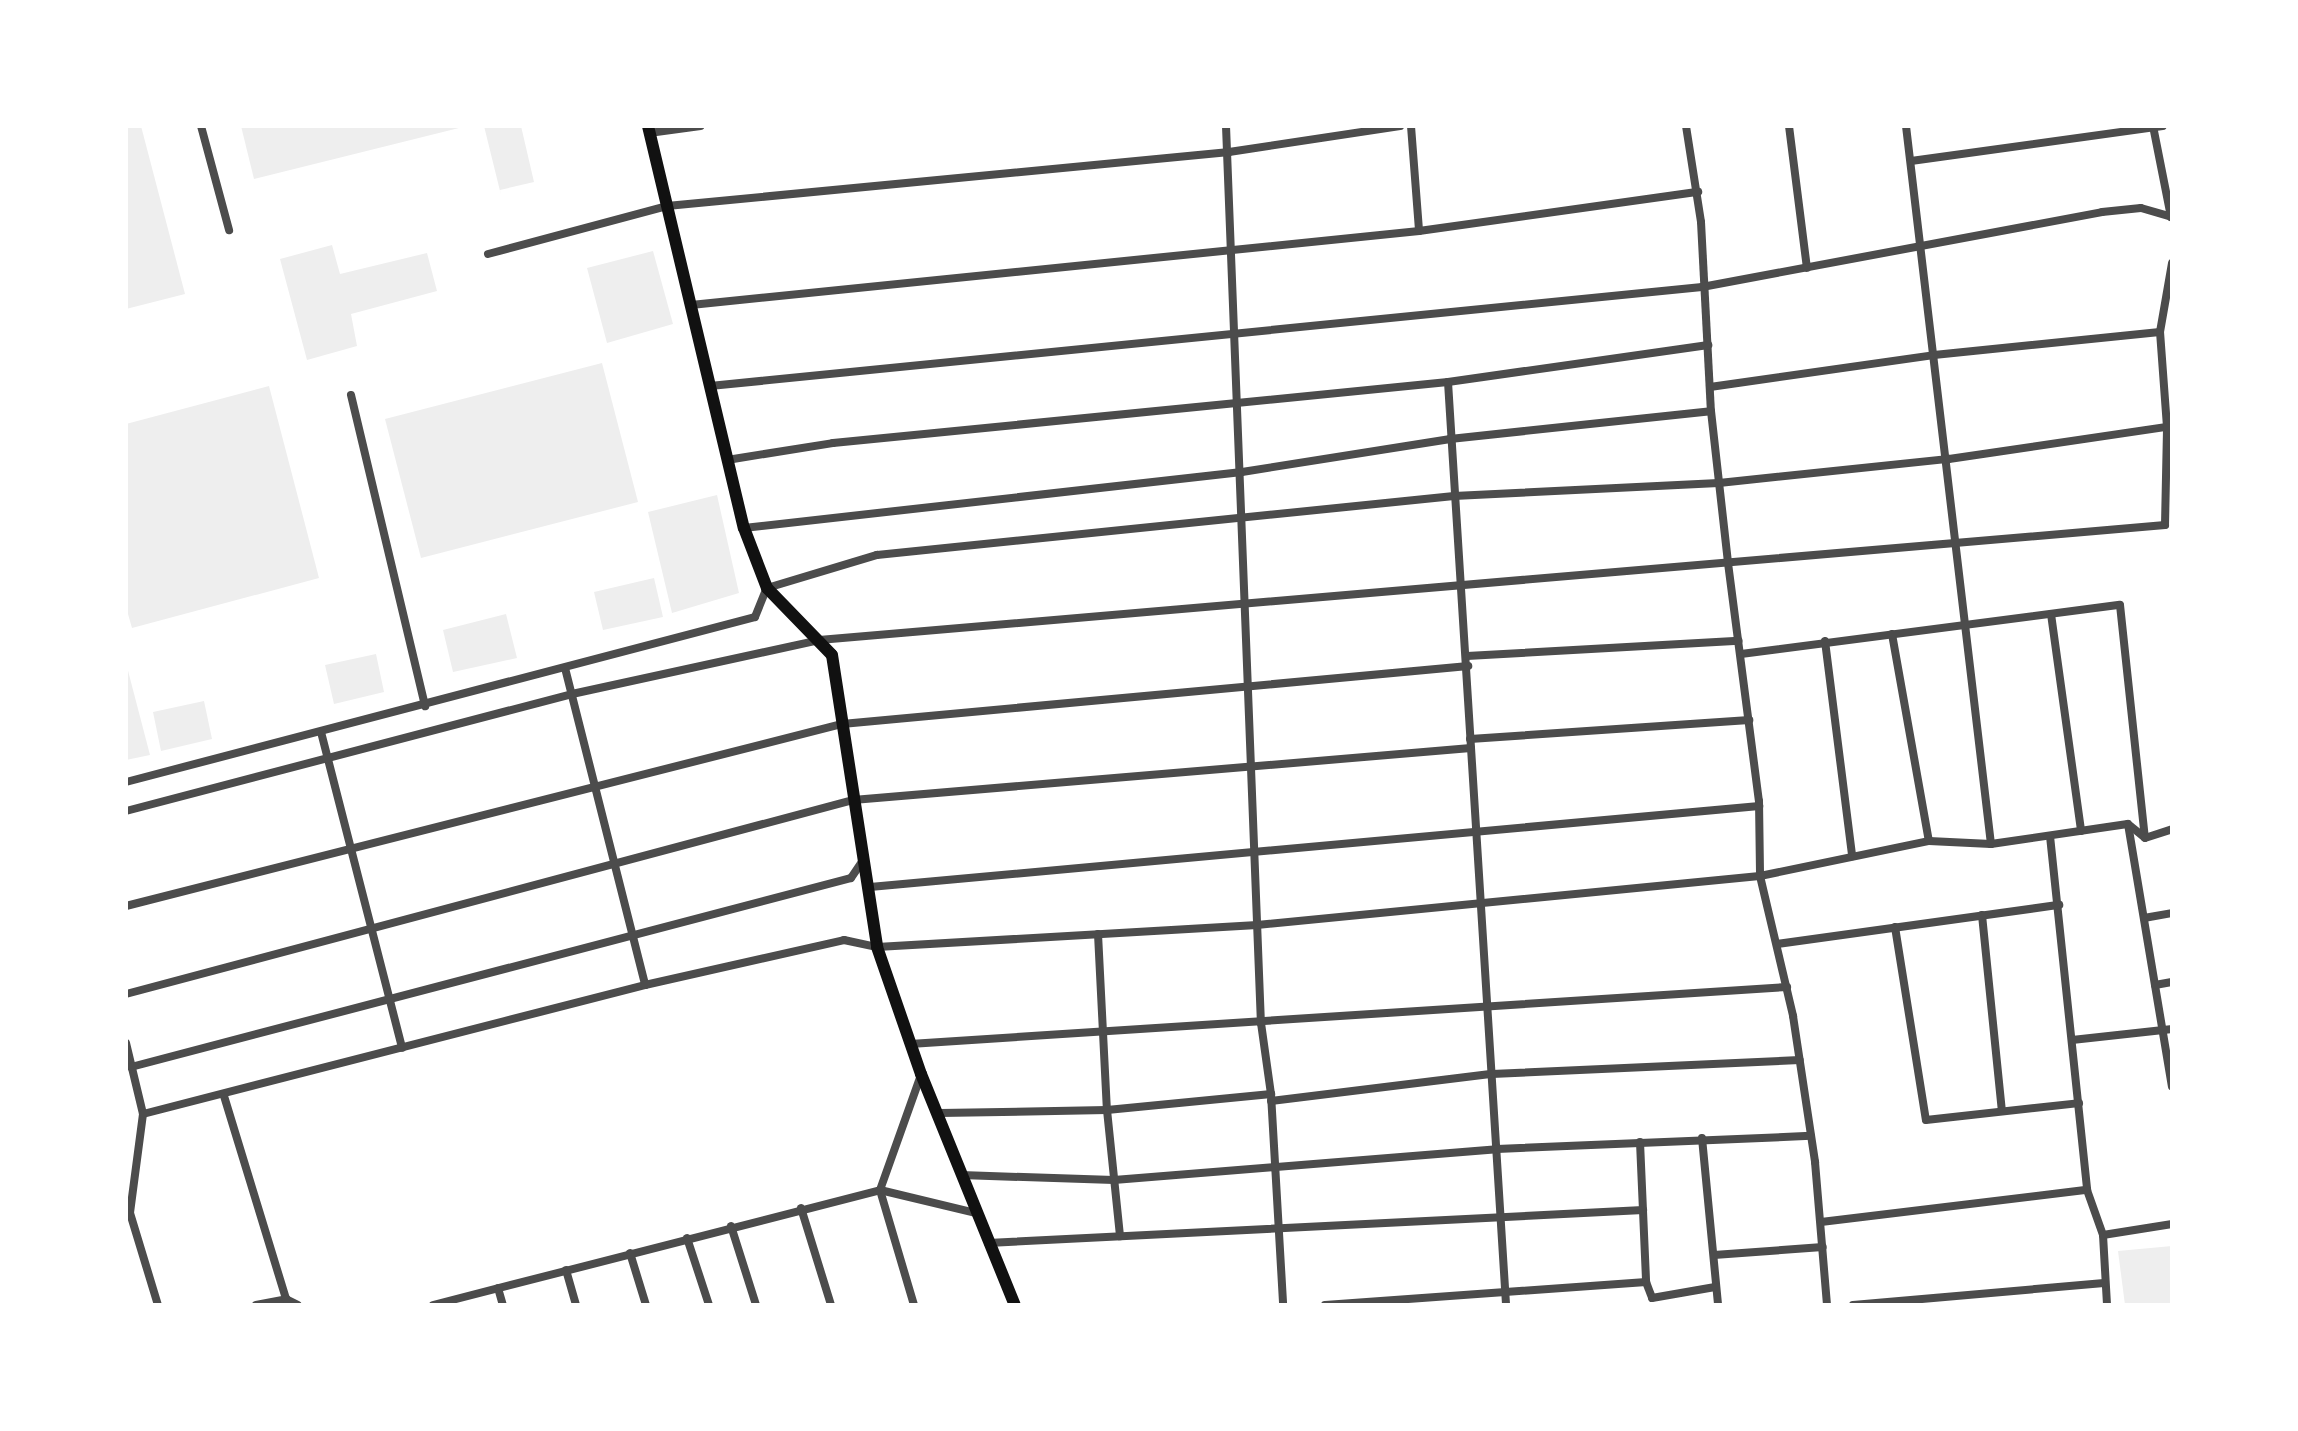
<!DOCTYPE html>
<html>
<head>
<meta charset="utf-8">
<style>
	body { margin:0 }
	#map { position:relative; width:2298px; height:1431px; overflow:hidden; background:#fff; font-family:"Space Grotesk",sans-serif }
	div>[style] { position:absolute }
	.green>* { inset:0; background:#eee }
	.minor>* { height:8px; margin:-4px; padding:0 4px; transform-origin:4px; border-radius:4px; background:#4c4c4c }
	.secondary>* { height:12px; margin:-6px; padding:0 6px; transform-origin:6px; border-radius:6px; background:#111 }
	span { translate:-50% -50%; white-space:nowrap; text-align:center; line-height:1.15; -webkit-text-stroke:6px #fff; paint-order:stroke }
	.frame { position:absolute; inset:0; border:128px solid #fff; pointer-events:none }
</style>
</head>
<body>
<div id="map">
	<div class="green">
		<div style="clip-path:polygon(126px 126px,141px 126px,185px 294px,126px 309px)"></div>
		<div style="clip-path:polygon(241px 126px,467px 126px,254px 179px)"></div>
		<div style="clip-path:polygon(484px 126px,521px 126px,534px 182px,500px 190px,501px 195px)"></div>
		<div style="clip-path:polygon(332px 245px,340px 274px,427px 253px,437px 291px,351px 314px,357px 346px,307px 360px,280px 259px)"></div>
		<div style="clip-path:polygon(653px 251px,673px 324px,607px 343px,587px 268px)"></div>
		<div style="clip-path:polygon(602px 363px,638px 502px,421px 558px,385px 419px)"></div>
		<div style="clip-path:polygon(269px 386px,319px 578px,132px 628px,126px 607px,126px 424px)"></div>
		<div style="clip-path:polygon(717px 495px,739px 593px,672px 613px,648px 512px)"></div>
		<div style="clip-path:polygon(654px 578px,663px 617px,603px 630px,594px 592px)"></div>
		<div style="clip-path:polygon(506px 614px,517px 658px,453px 672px,443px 630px)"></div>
		<div style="clip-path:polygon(376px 654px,384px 692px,334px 704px,325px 665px)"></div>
		<div style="clip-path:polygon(126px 663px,150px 755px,126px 760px)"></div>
		<div style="clip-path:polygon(204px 701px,212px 739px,161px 751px,153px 712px)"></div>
		<div style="clip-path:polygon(2172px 1246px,2172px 1305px,2125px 1305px,2118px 1251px)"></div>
	</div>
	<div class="minor">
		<div style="left:201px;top:126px;width:108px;rotate:74.9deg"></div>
		<div style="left:1226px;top:126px;width:898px;rotate:87.77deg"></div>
		<div style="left:1261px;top:1023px;width:72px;rotate:82deg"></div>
		<div style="left:1271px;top:1094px;width:211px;rotate:86.7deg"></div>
		<div style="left:1411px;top:126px;width:105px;rotate:85.6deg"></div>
		<div style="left:1686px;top:126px;width:97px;rotate:81.1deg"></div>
		<div style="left:1701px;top:222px;width:189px;rotate:87deg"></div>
		<div style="left:1711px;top:411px;width:153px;rotate:83.6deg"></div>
		<div style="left:1728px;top:563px;width:240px;rotate:82.6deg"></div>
		<div style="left:1759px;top:801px;width:75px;rotate:89.2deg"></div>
		<div style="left:1760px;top:876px;width:144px;rotate:76.7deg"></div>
		<div style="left:1793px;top:1016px;width:148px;rotate:81.4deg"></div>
		<div style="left:1815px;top:1162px;width:144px;rotate:85.2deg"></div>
		<div style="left:1789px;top:126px;width:143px;rotate:82.8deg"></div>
		<div style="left:1906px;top:126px;width:723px;rotate:83.25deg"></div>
		<div style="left:2153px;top:126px;width:93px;rotate:78.8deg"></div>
		<div style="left:649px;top:133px;width:52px;rotate:-7.7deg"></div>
		<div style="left:1911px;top:161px;width:254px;rotate:-7.9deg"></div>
		<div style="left:488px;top:254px;width:185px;rotate:-15deg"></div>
		<div style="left:667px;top:206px;width:565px;rotate:-5.49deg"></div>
		<div style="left:1229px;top:152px;width:173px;rotate:-8.6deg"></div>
		<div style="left:691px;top:305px;width:732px;rotate:-5.8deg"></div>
		<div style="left:1419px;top:231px;width:282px;rotate:-8deg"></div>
		<div style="left:1448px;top:382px;width:925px;rotate:86.4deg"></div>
		<div style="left:710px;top:386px;width:997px;rotate:-5.7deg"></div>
		<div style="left:1702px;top:287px;width:407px;rotate:-10.6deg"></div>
		<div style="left:2102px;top:212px;width:39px;rotate:-6deg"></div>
		<div style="left:2141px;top:208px;width:32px;rotate:16deg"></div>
		<div style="left:1710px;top:387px;width:226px;rotate:-8.1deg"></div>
		<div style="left:1934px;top:355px;width:227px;rotate:-5.8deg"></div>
		<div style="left:351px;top:395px;width:320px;rotate:76.6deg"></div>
		<div style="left:727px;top:460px;width:107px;rotate:-9.1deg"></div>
		<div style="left:833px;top:443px;width:618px;rotate:-5.66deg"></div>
		<div style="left:1448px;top:382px;width:263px;rotate:-8.1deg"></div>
		<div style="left:744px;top:528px;width:501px;rotate:-6.42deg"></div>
		<div style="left:1242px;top:472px;width:211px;rotate:-9deg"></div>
		<div style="left:1450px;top:439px;width:262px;rotate:-6.1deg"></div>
		<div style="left:2051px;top:614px;width:219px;rotate:82.1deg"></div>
		<div style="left:1892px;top:634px;width:210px;rotate:79.9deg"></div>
		<div style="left:1825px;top:641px;width:217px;rotate:82.8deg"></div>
		<div style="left:1741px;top:654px;width:382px;rotate:-7.4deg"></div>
		<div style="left:2120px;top:605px;width:234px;rotate:83.9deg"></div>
		<div style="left:1467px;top:656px;width:272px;rotate:-3.2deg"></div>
		<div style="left:565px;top:668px;width:327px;rotate:75.8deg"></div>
		<div style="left:321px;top:732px;width:326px;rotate:75.6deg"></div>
		<div style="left:1470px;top:739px;width:280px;rotate:-3.9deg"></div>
		<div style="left:126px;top:782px;width:650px;rotate:-14.7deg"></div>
		<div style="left:755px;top:617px;width:31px;rotate:-68deg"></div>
		<div style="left:767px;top:588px;width:115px;rotate:-16.7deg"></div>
		<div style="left:877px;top:555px;width:580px;rotate:-5.84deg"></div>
		<div style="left:1454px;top:496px;width:265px;rotate:-2.8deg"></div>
		<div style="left:1719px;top:483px;width:231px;rotate:-6deg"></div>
		<div style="left:1949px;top:459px;width:220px;rotate:-8.4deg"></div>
		<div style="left:2167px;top:427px;width:95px;rotate:-94.2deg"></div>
		<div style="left:2160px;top:332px;width:70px;rotate:-80.1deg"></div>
		<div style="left:126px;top:811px;width:461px;rotate:-14.7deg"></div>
		<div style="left:572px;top:694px;width:253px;rotate:-12.3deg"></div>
		<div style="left:819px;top:640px;width:1351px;rotate:-4.88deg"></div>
		<div style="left:2165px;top:525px;width:98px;rotate:-88.8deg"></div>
		<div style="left:2167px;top:427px;width:4px"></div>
		<div style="left:2128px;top:824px;width:266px;rotate:80.5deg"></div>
		<div style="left:2050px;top:836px;width:356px;rotate:84deg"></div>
		<div style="left:2087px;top:1190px;width:48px;rotate:70.4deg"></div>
		<div style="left:2103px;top:1235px;width:70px;rotate:86.7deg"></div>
		<div style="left:870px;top:887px;width:893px;rotate:-5.21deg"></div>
		<div style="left:126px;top:906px;width:739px;rotate:-14.26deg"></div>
		<div style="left:842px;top:724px;width:629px;rotate:-5.29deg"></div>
		<div style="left:1982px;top:915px;width:197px;rotate:84.2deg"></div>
		<div style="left:2144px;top:918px;width:28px;rotate:-10deg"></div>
		<div style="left:1895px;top:927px;width:195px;rotate:80.9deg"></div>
		<div style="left:1926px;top:1120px;width:154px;rotate:-6.3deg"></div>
		<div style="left:1098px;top:934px;width:176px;rotate:87.1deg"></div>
		<div style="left:1107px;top:1110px;width:127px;rotate:84.1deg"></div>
		<div style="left:1777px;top:944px;width:285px;rotate:-7.9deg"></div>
		<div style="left:2155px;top:985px;width:17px;rotate:-10deg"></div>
		<div style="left:126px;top:994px;width:752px;rotate:-14.94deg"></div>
		<div style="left:853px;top:800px;width:620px;rotate:-4.81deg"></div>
		<div style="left:2072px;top:1040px;width:101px;rotate:-6.3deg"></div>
		<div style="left:126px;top:1043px;width:73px;rotate:76.5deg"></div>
		<div style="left:143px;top:1114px;width:100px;rotate:97.5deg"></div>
		<div style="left:130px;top:1213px;width:96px;rotate:73.1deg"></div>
		<div style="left:910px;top:1044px;width:879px;rotate:-3.72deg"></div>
		<div style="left:131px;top:1067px;width:744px;rotate:-14.71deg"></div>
		<div style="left:851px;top:878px;width:23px;rotate:-56deg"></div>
		<div style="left:224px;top:1096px;width:219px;rotate:73deg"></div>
		<div style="left:1271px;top:1101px;width:223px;rotate:-7deg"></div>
		<div style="left:1492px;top:1074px;width:308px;rotate:-2.6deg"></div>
		<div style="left:940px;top:1113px;width:167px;rotate:-1deg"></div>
		<div style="left:1107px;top:1110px;width:165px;rotate:-5.6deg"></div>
		<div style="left:143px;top:1114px;width:518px;rotate:-14.41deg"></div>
		<div style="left:645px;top:985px;width:204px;rotate:-12.7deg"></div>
		<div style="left:844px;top:940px;width:34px;rotate:12deg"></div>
		<div style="left:877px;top:947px;width:381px;rotate:-3.3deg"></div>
		<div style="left:1257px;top:925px;width:505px;rotate:-5.56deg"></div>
		<div style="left:1760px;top:876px;width:173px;rotate:-11.7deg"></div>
		<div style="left:1929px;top:841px;width:62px;rotate:2.8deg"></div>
		<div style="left:1991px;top:844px;width:138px;rotate:-8.3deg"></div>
		<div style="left:2128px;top:824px;width:22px;rotate:39deg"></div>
		<div style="left:2145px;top:838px;width:28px;rotate:-18deg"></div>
		<div style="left:1702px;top:1138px;width:168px;rotate:84.5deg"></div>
		<div style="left:1640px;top:1142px;width:140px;rotate:87.5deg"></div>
		<div style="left:961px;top:1175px;width:153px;rotate:1.9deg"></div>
		<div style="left:1114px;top:1180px;width:384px;rotate:-4.6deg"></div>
		<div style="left:1497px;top:1149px;width:314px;rotate:-2.4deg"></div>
		<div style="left:801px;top:1208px;width:102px;rotate:72.8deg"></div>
		<div style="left:1821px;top:1222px;width:268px;rotate:-6.9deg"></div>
		<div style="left:731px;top:1226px;width:83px;rotate:72.4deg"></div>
		<div style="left:2103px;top:1235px;width:70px;rotate:-9.1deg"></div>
		<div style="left:687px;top:1238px;width:71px;rotate:71.8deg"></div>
		<div style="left:988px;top:1243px;width:656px;rotate:-2.88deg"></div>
		<div style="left:630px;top:1253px;width:54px;rotate:72.9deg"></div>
		<div style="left:1714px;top:1255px;width:109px;rotate:-4.2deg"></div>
		<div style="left:566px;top:1270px;width:36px;rotate:74deg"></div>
		<div style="left:498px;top:1288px;width:18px;rotate:74deg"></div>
		<div style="left:256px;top:1305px;width:31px;rotate:-11deg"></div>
		<div style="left:286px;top:1299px;width:13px;rotate:27deg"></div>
		<div style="left:433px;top:1305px;width:462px;rotate:-14.4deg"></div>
		<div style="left:880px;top:1190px;width:99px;rotate:13.5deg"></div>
		<div style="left:914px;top:1305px;width:120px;rotate:-106.5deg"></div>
		<div style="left:880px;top:1190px;width:122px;rotate:-70.4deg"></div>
		<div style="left:1325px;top:1305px;width:322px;rotate:-4.1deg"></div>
		<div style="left:1646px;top:1282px;width:17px;rotate:69deg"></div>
		<div style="left:1652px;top:1298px;width:64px;rotate:-9.9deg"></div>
		<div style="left:1853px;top:1305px;width:252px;rotate:-5deg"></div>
	</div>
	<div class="secondary">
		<div style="left:648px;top:126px;width:413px;rotate:76.6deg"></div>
		<div style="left:744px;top:528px;width:64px;rotate:69deg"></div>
		<div style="left:767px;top:588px;width:93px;rotate:45.9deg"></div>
		<div style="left:832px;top:655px;width:295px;rotate:81.2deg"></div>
		<div style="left:877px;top:947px;width:134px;rotate:70.9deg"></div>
		<div style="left:921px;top:1074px;width:249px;rotate:67.9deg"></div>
	</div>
	<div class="frame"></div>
</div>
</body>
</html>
